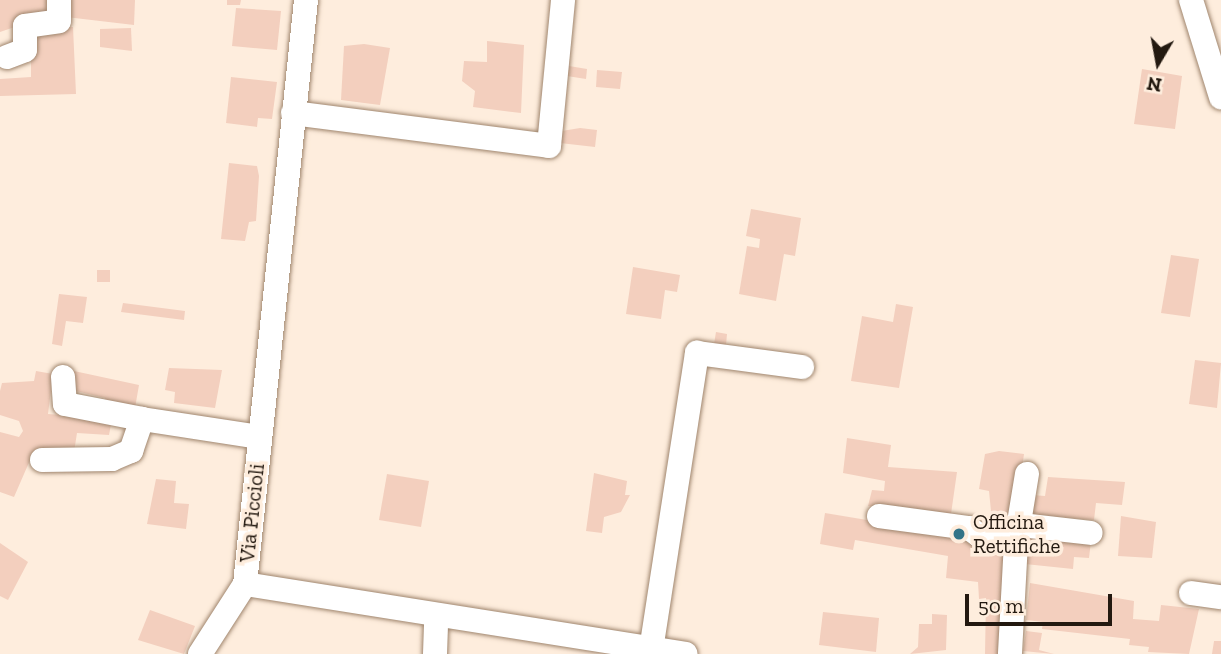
<!DOCTYPE html>
<html>
<head>
<meta charset="utf-8">
<style>
	body { margin:0 }
	#map { position:relative; width:1221px; height:654px; overflow:hidden; background:#feeddd; font-family:"Zilla Slab",serif }
	div>[style] { position:absolute }
	.building>* { inset:0; background:#f3cfbe }
	.roads { filter:drop-shadow(0 0 2px #9f856d) drop-shadow(0 0 2px #9f856d) }
	.minor>* { height:24px; margin:-12px; padding:0 12px; transform-origin:12px; border-radius:12px; background:#fff }
	.dots>* { width:19px; height:19px; translate:-50% -50%; box-sizing:border-box; border:4px solid #feeddd; border-radius:50% }
	span { translate:-50% -50%; white-space:nowrap; text-align:center; line-height:1.15; -webkit-text-stroke:7px #feeddd; paint-order:stroke }
	.street-label { font-size:21px; color:#231910 }
	.poi-label { font-size:21px; color:#231910 }
	.left { translate:0 -50%; text-align:left }
	.north { position:absolute; left:1123px; top:28px; width:70px; height:70px; -webkit-text-stroke:5px #feeddd; paint-order:stroke; rotate:190deg; font-size:19px; font-weight:700; line-height:28px; text-align:center; color:#231910 }
	.north::after { content:''; display:block; margin:auto; width:24px; height:32px; background:#231910; clip-path:polygon(50% 0,100% 100%,50% 72%,0 100%) }
	.scale { position:absolute; left:965px; top:594px; width:147px; height:32px; box-sizing:border-box; border:4px solid #231910; border-top:0; padding-left:9px; font-size:21px; line-height:24px; white-space:nowrap; color:#231910; -webkit-text-stroke:5px #feeddd; paint-order:stroke }
</style>
</head>
<body>
<div id="map">
	<div class="building">
		<div style="clip-path:polygon(0 0,48px 0,50px 15px,0 32px)"></div>
		<div style="clip-path:polygon(67px 0,135px 0,134px 25px,66px 17px)"></div>
		<div style="clip-path:polygon(227px 0,241px 0,240px 5px,227px 5px)"></div>
		<div style="clip-path:polygon(236px 8px,281px 11px,277px 50px,232px 46px)"></div>
		<div style="clip-path:polygon(73px 27px,76px 94px,0 96px,0 79px,31px 77px,31px 28px)"></div>
		<div style="clip-path:polygon(131px 28px,132px 51px,100px 47px,100px 29px)"></div>
		<div style="clip-path:polygon(487px 41px,524px 45px,521px 113px,473px 107px,475px 91px,462px 81px,464px 61px,487px 62px)"></div>
		<div style="clip-path:polygon(364px 44px,390px 48px,380px 105px,341px 100px,344px 46px)"></div>
		<div style="clip-path:polygon(569px 66px,587px 69px,586px 79px,567px 76px)"></div>
		<div style="clip-path:polygon(1142px 69px,1182px 76px,1175px 129px,1134px 124px)"></div>
		<div style="clip-path:polygon(597px 70px,622px 72px,620px 89px,596px 87px)"></div>
		<div style="clip-path:polygon(231px 77px,277px 82px,272px 119px,258px 118px,257px 127px,226px 123px)"></div>
		<div style="clip-path:polygon(580px 128px,597px 130px,595px 147px,560px 143px,562px 131px)"></div>
		<div style="clip-path:polygon(229px 163px,257px 166px,259px 176px,256px 221px,249px 222px,245px 241px,221px 239px)"></div>
		<div style="clip-path:polygon(751px 209px,801px 218px,795px 256px,784px 254px,776px 301px,739px 294px,747px 246px,759px 248px,760px 239px,746px 236px)"></div>
		<div style="clip-path:polygon(1171px 255px,1199px 259px,1190px 317px,1161px 313px)"></div>
		<div style="clip-path:polygon(633px 267px,680px 275px,677px 292px,665px 290px,661px 319px,626px 314px)"></div>
		<div style="clip-path:polygon(97px 270px,110px 270px,110px 282px,97px 282px)"></div>
		<div style="clip-path:polygon(59px 294px,87px 297px,83px 323px,66px 321px,62px 346px,52px 344px)"></div>
		<div style="clip-path:polygon(123px 303px,185px 311px,184px 320px,121px 312px)"></div>
		<div style="clip-path:polygon(896px 304px,913px 307px,899px 388px,851px 381px,862px 316px,893px 322px)"></div>
		<div style="clip-path:polygon(716px 332px,727px 334px,726px 345px,714px 344px)"></div>
		<div style="clip-path:polygon(1195px 360px,1221px 363px,1217px 408px,1189px 404px)"></div>
		<div style="clip-path:polygon(169px 368px,222px 370px,215px 408px,174px 403px,175px 392px,165px 390px)"></div>
		<div style="clip-path:polygon(36px 371px,53px 374px,48px 414px,112px 419px,109px 435px,77px 433px,74px 452px,34px 451px,14px 497px,0 492px,0 432px,19px 437px,23px 431px,19px 421px,0 415px,0 391px,2px 383px,34px 381px)"></div>
		<div style="clip-path:polygon(74px 371px,139px 385px,135px 408px,104px 406px,105px 398px,72px 390px)"></div>
		<div style="clip-path:polygon(847px 438px,891px 445px,888px 467px,957px 472px,951px 514px,868px 506px,872px 490px,884px 491px,885px 481px,843px 473px)"></div>
		<div style="clip-path:polygon(999px 451px,1024px 454px,1013px 533px,993px 531px,989px 491px,979px 489px,985px 454px)"></div>
		<div style="clip-path:polygon(594px 473px,627px 481px,625px 495px,630px 495px,621px 512px,604px 517px,602px 533px,586px 531px)"></div>
		<div style="clip-path:polygon(387px 474px,429px 481px,421px 527px,379px 520px)"></div>
		<div style="clip-path:polygon(1048px 477px,1125px 482px,1122px 505px,1096px 503px,1094px 520px,1029px 515px,1032px 495px,1045px 496px)"></div>
		<div style="clip-path:polygon(156px 479px,176px 481px,174px 503px,189px 504px,186px 529px,147px 524px)"></div>
		<div style="clip-path:polygon(825px 513px,1011px 544px,1002px 654px,985px 654px,986px 598px,979px 599px,978px 582px,946px 578px,948px 556px,855px 540px,853px 550px,820px 544px)"></div>
		<div style="clip-path:polygon(1121px 516px,1156px 522px,1152px 558px,1118px 556px)"></div>
		<div style="clip-path:polygon(1028px 535px,1091px 541px,1089px 558px,1074px 557px,1073px 569px,1025px 564px)"></div>
		<div style="clip-path:polygon(0 543px,28px 562px,8px 600px,0 596px)"></div>
		<div style="clip-path:polygon(1030px 583px,1134px 601px,1133px 619px,1159px 621px,1161px 605px,1199px 609px,1189px 654px,1148px 652px,1149px 647px,1129px 645px,1130px 639px,1042px 629px,1043px 622px,1026px 620px)"></div>
		<div style="clip-path:polygon(150px 610px,195px 626px,184px 654px,138px 640px)"></div>
		<div style="clip-path:polygon(823px 612px,879px 618px,876px 652px,819px 645px)"></div>
		<div style="clip-path:polygon(932px 614px,947px 615px,946px 650px,910px 654px,918px 647px,919px 624px,932px 624px)"></div>
		<div style="clip-path:polygon(1026px 631px,1042px 633px,1039px 650px,1054px 654px,1023px 651px)"></div>
		<div style="clip-path:polygon(1214px 641px,1221px 641px,1221px 654px,1212px 654px)"></div>
	</div>
	<div class="roads">
		<div class="minor">
			<div style="left:306px;top:0;width:587px;rotate:95.96deg"></div>
			<div style="left:245px;top:584px;width:446px;rotate:9deg"></div>
			<div style="left:1191px;top:0;width:102px;rotate:72.8deg"></div>
			<div style="left:7px;top:57px;width:19px;rotate:-21deg"></div>
			<div style="left:25px;top:50px;width:24px;rotate:-90deg"></div>
			<div style="left:25px;top:26px;width:34px;rotate:-8deg"></div>
			<div style="left:59px;top:21px;width:21px;rotate:-90deg"></div>
			<div style="left:293px;top:113px;width:258px;rotate:7.3deg"></div>
			<div style="left:549px;top:146px;width:147px;rotate:-84.5deg"></div>
			<div style="left:63px;top:377px;width:27px;rotate:86deg"></div>
			<div style="left:65px;top:404px;width:78px;rotate:11deg"></div>
			<div style="left:42px;top:460px;width:70px;rotate:-0.8deg"></div>
			<div style="left:112px;top:459px;width:21px;rotate:-23deg"></div>
			<div style="left:131px;top:451px;width:34px;rotate:-71deg"></div>
			<div style="left:142px;top:419px;width:118px;rotate:8.7deg"></div>
			<div style="left:879px;top:516px;width:91px;rotate:7.6deg"></div>
			<div style="left:969px;top:528px;width:14px;rotate:36deg"></div>
			<div style="left:980px;top:536px;width:36px;rotate:9deg"></div>
			<div style="left:1016px;top:542px;width:112px;rotate:93.1deg"></div>
			<div style="left:1021px;top:525px;width:70px;rotate:6.5deg"></div>
			<div style="left:1016px;top:541px;width:68px;rotate:-80.7deg"></div>
			<div style="left:1191px;top:593px;width:30px;rotate:8deg"></div>
			<div style="left:651px;top:650px;width:301px;rotate:-81.2deg"></div>
			<div style="left:697px;top:353px;width:106px;rotate:7.6deg"></div>
			<div style="left:200px;top:654px;width:83px;rotate:-57.3deg"></div>
			<div style="left:435px;top:654px;width:36px;rotate:-88deg"></div>
		</div>
	</div>
	<div class="dots">
		<div style="left:959px;top:534px;background:#337387"></div>
	</div>
	<div class="street-label">
		<span style="left:252px;top:513px;rotate:-84deg">Via Piccioli</span>
	</div>
	<div class="poi-label">
		<span class="left" style="left:973px;top:534px">Officina<br>Rettifiche</span>
	</div>
	<div class="north">N</div>
	<div class="scale">50 m</div>
</div>
</body>
</html>
